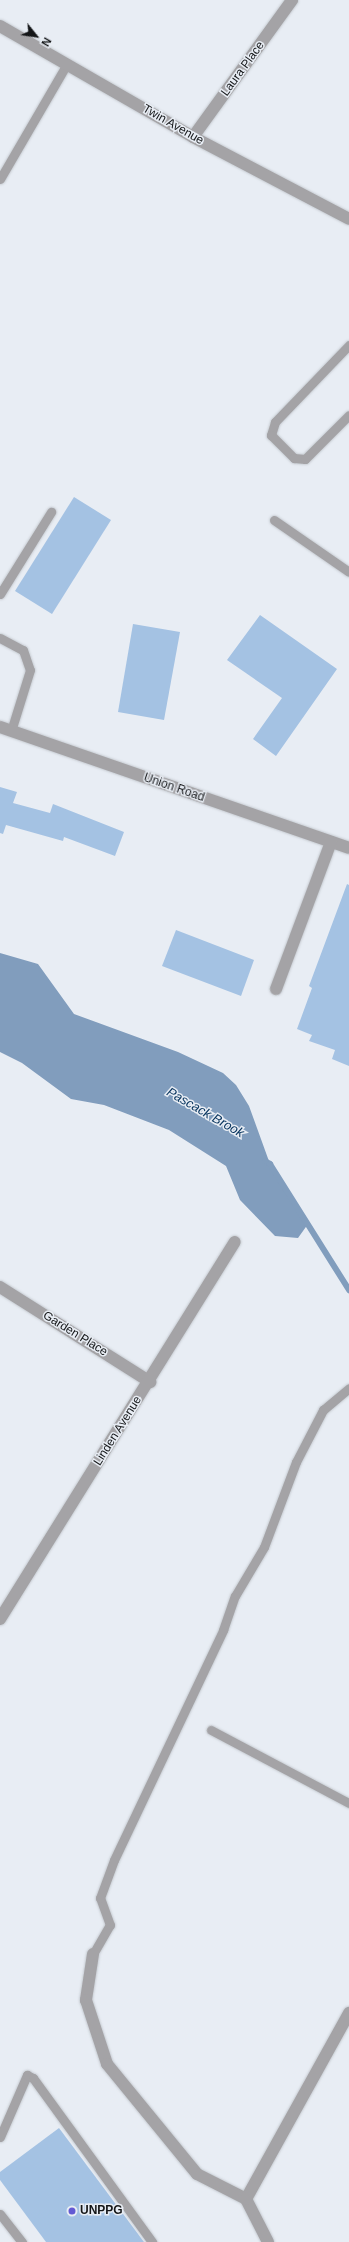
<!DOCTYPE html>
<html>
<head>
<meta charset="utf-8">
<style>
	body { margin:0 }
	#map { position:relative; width:349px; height:2242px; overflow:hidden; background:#e8edf4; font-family:Arial,sans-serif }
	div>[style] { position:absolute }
	.water>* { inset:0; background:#819dbd }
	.stream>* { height:6px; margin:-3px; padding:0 3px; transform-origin:3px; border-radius:3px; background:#819dbd }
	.building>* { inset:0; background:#a4c2e3 }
	.roads { filter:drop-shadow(0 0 1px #c6cbd1) drop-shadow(0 0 1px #c6cbd1) }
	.service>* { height:9px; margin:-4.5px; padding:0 4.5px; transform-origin:4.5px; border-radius:4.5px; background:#a4a3a6 }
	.minor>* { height:12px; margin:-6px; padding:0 6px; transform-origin:6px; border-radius:6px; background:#a4a3a6 }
	.dots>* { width:11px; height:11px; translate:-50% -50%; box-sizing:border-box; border:2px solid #e8edf4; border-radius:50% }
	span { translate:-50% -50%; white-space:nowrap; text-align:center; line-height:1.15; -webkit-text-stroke:3px #e8edf4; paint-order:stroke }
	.street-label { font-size:12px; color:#141618 }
	.poi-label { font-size:12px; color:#141618; font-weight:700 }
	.left { translate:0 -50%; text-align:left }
	.water-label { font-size:13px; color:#07345e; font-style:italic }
	.north { position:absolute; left:16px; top:16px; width:40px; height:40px; -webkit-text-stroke:3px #e8edf4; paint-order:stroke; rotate:120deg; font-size:11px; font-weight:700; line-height:16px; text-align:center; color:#141618 }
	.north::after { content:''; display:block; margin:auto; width:14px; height:18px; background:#141618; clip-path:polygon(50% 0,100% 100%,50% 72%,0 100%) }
</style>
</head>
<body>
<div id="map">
	<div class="water">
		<div style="clip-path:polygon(0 953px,38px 964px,74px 1014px,178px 1052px,223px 1073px,236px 1085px,249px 1106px,270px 1164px,308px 1224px,298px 1238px,275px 1236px,240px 1200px,226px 1166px,169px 1130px,104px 1105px,71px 1099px,22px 1063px,0 1052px)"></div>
	</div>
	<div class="stream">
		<div style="left:265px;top:1161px;width:6px;rotate:31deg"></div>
		<div style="left:270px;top:1164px;width:149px;rotate:57.9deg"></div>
	</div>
	<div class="building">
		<div style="clip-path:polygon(74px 497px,111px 520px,52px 614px,15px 591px)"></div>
		<div style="clip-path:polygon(260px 615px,337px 669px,276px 756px,253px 739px,282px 698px,227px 660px)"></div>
		<div style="clip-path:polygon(133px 624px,180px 632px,164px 720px,118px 712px)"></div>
		<div style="clip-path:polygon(0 787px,17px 792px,13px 803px,50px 813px,53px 804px,124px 832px,115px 856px,64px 837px,63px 841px,6px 825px,3px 834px,0 833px)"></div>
		<div style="clip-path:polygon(347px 884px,349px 885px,349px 1066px,332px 1059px,335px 1050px,309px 1041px,312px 1035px,297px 1029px,312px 988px,309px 986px)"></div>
		<div style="clip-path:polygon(176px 930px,254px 960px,241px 996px,162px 966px)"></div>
		<div style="clip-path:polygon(59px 2128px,144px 2242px,46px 2242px,0 2180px,0 2172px)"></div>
	</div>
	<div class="roads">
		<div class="service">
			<div style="left:0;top:179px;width:133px;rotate:-59.8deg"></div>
			<div style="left:349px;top:345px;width:107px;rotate:133.9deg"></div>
			<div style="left:275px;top:422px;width:14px;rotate:107deg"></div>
			<div style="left:271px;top:435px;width:33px;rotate:45deg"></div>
			<div style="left:294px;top:458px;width:11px;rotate:5deg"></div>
			<div style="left:305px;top:459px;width:62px;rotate:-45deg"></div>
			<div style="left:274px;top:520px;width:91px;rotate:34.7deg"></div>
			<div style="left:0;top:594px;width:97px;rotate:-58.1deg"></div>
			<div style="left:0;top:638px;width:26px;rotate:28deg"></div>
			<div style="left:23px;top:650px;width:21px;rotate:71deg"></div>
			<div style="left:30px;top:670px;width:64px;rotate:107.3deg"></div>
			<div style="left:211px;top:1730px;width:156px;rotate:27.9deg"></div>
			<div style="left:93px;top:1954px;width:34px;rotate:-60deg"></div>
			<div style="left:110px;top:1925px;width:29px;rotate:-110deg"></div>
			<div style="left:100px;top:1898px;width:40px;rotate:-69.8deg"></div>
			<div style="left:114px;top:1860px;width:255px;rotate:-64.6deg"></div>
			<div style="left:223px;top:1630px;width:36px;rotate:-71deg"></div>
			<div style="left:235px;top:1596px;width:57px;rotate:-59.4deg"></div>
			<div style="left:264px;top:1547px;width:91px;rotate:-69.4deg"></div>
			<div style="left:296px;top:1462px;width:59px;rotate:-62.6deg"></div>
			<div style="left:323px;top:1410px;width:34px;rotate:-40deg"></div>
			<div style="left:0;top:2137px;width:68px;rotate:-66.5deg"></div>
			<div style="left:27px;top:2075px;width:7px;rotate:27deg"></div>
			<div style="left:33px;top:2078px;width:203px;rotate:54deg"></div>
			<div style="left:0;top:2214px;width:36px;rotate:52deg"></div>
		</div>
		<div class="minor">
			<div style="left:0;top:26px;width:223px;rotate:29.9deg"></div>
			<div style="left:193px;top:137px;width:176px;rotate:27.7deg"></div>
			<div style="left:193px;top:137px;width:169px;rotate:-54.1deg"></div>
			<div style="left:0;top:727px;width:369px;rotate:19.1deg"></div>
			<div style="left:276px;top:989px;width:157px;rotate:-69.5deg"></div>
			<div style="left:0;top:1287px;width:178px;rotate:32.3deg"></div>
			<div style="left:0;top:1619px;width:444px;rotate:-58.1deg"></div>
			<div style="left:93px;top:1954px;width:47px;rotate:98.7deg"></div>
			<div style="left:86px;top:2000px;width:67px;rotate:71.8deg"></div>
			<div style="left:107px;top:2064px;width:142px;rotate:50.7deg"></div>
			<div style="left:197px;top:2174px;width:55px;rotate:27deg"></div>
			<div style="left:268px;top:2242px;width:48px;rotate:-117.1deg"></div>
			<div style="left:246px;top:2199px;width:213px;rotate:-61deg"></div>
		</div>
	</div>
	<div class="dots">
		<div style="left:72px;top:2211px;background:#635ad3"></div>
	</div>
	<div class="street-label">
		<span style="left:243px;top:69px;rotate:-54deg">Laura Place</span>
		<span style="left:173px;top:125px;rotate:30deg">Twin Avenue</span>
		<span style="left:174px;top:788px;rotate:19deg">Union Road</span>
		<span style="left:75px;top:1334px;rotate:32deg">Garden Place</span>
		<span style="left:118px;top:1431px;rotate:-58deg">Linden Avenue</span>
	</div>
	<div class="poi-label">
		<span class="left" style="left:80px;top:2211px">UNPPG</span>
	</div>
	<div class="water-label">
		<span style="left:205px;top:1113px;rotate:30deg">Pascack Brook</span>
	</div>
	<div class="north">N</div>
</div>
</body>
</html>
